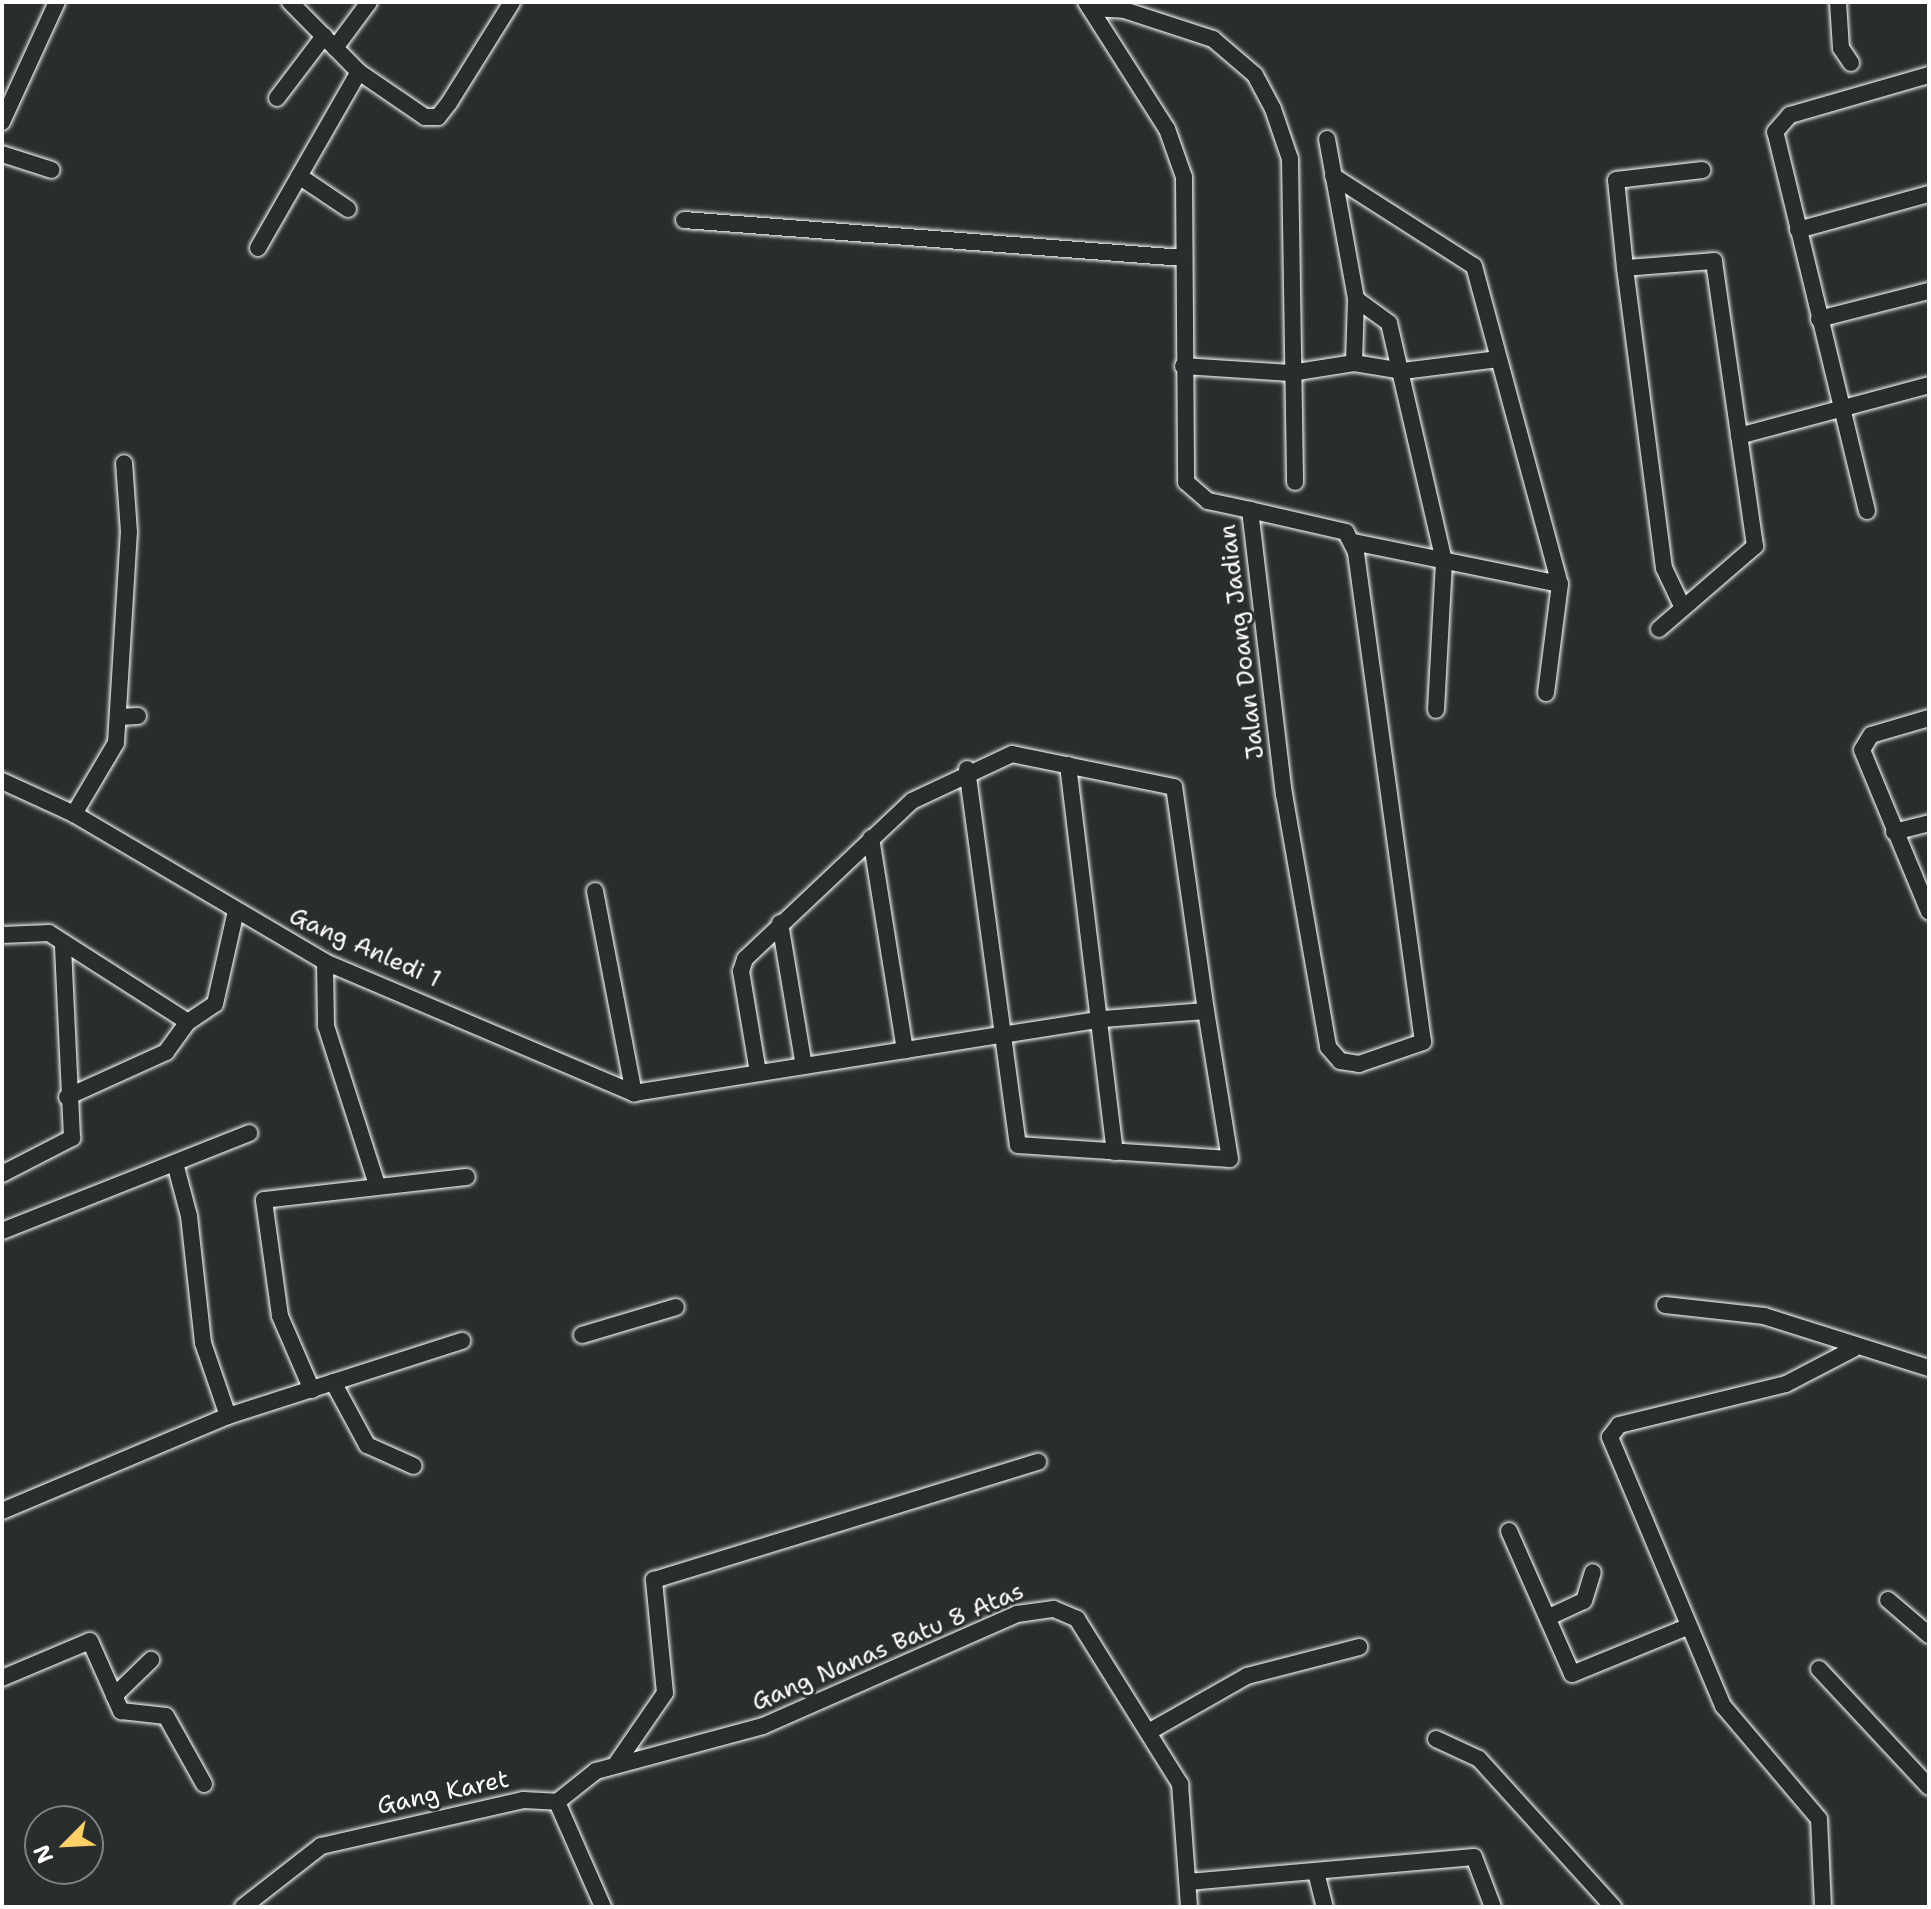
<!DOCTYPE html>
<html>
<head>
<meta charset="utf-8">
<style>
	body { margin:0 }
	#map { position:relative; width:1931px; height:1909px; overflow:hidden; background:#2a2d2e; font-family:"Shantell Sans",sans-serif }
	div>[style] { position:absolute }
	.roads { filter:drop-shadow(0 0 2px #fff) drop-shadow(0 0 2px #fff) }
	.street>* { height:16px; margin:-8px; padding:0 8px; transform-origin:8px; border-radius:8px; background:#2a2d2e }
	span { translate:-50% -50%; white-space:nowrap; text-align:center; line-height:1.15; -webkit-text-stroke:6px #2a2d2e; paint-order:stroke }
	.street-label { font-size:24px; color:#fff }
	.frame { position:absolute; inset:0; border:4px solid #fff; pointer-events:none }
	.north { position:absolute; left:24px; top:1805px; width:80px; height:80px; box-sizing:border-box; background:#2a2d2e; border:2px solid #7f8182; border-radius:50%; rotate:246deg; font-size:22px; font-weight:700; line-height:32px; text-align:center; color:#fff }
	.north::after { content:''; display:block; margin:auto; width:28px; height:36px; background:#ffd166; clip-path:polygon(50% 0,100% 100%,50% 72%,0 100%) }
</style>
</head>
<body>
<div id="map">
	<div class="roads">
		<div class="street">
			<div style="left:290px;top:2px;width:98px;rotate:45.4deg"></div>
			<div style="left:359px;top:72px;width:80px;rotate:34.3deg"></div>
			<div style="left:425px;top:117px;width:13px"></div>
			<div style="left:438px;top:117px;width:18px;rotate:-52deg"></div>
			<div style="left:449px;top:103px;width:119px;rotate:-58deg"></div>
			<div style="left:1086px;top:2px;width:151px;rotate:57.5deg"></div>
			<div style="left:1167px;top:129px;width:51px;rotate:70.5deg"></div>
			<div style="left:1184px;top:177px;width:305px;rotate:89.6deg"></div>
			<div style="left:1186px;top:482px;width:29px;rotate:41deg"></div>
			<div style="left:1208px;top:501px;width:43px;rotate:12.1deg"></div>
			<div style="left:1250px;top:510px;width:286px;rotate:83.2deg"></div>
			<div style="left:1284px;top:794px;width:257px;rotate:80.1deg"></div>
			<div style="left:1328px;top:1047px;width:18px;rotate:49deg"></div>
			<div style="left:1340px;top:1061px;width:19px;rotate:9deg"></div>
			<div style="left:1359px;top:1064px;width:68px;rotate:-19deg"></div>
			<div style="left:1423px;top:1042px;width:495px;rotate:-97.8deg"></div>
			<div style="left:1356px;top:552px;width:22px;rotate:-117deg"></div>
			<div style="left:1346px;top:532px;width:98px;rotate:-167.1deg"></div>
			<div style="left:1838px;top:2px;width:46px;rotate:86.3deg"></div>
			<div style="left:1841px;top:48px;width:18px;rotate:56deg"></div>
			<div style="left:1090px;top:8px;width:34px;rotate:3deg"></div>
			<div style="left:1124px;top:10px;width:94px;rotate:18deg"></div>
			<div style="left:1213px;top:39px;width:55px;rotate:40.6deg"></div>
			<div style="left:1255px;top:75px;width:38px;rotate:62deg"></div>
			<div style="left:1273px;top:109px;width:53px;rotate:71.2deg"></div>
			<div style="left:1290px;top:159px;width:323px;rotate:89.1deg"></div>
			<div style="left:335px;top:48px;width:57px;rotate:-53.5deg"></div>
			<div style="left:277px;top:98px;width:78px;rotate:-52.8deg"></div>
			<div style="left:2px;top:122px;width:132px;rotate:-65.4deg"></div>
			<div style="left:1327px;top:139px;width:163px;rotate:79.7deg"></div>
			<div style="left:1356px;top:299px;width:64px;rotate:91.8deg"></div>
			<div style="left:2px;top:154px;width:52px;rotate:17.7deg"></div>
			<div style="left:299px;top:176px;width:59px;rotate:34deg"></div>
			<div style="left:1333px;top:176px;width:167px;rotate:32.6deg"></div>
			<div style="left:1474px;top:266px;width:329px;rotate:74.9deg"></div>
			<div style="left:1560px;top:584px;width:110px;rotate:97.3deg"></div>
			<div style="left:684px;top:220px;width:501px;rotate:4.35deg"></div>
			<div style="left:1798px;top:230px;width:136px;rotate:-15.4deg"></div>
			<div style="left:258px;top:248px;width:203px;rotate:-60.2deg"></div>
			<div style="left:1625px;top:268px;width:88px;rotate:-95.8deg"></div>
			<div style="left:1616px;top:180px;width:87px;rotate:-6.6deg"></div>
			<div style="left:1356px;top:299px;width:41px;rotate:36deg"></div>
			<div style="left:1389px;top:323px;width:245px;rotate:77deg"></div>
			<div style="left:1444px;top:562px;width:148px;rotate:93.1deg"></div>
			<div style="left:1819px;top:319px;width:114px;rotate:-14.3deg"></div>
			<div style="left:1183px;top:366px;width:108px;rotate:3.7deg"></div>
			<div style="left:1291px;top:373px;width:64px;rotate:-9deg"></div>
			<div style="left:1354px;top:363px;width:50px;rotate:9.3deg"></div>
			<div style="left:1403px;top:371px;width:96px;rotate:-7.2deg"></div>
			<div style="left:1739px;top:436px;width:197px;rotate:-15deg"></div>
			<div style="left:1867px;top:511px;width:390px;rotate:-103.6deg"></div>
			<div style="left:1775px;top:132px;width:23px;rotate:-49deg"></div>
			<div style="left:1790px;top:115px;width:145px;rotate:-16.1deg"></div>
			<div style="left:1353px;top:542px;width:211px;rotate:11.5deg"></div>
			<div style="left:1659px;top:629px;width:127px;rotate:-40.8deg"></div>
			<div style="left:1755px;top:546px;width:288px;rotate:-98.2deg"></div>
			<div style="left:1714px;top:261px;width:89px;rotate:175.5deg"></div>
			<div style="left:1625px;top:268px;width:303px;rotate:82.6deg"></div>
			<div style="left:1664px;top:568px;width:44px;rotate:64.6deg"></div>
			<div style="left:119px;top:717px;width:19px;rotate:-3deg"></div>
			<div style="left:1929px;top:718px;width:60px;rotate:163.7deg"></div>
			<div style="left:1871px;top:735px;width:17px;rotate:121deg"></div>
			<div style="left:1862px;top:750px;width:175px;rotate:67.5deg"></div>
			<div style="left:1068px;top:765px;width:390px;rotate:83.1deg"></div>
			<div style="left:967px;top:769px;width:379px;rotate:82.3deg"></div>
			<div style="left:1018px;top:1145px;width:212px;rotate:3.8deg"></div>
			<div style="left:1230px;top:1159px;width:150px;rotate:-99.2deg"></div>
			<div style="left:2px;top:781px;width:79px;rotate:24.6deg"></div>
			<div style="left:74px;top:814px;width:291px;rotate:30.5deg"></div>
			<div style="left:325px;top:962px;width:336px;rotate:23deg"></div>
			<div style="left:74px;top:814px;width:82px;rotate:-59.4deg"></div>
			<div style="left:116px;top:743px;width:211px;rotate:-86.5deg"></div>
			<div style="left:129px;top:532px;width:69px;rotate:-94.1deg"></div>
			<div style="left:1894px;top:832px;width:36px;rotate:-14deg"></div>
			<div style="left:871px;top:838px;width:215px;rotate:80.9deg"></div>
			<div style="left:595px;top:891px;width:206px;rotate:79.1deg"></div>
			<div style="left:780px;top:923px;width:145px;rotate:80.5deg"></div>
			<div style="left:2px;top:935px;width:47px;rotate:-2.4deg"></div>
			<div style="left:49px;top:933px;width:165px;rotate:32.6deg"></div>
			<div style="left:188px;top:1022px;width:32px;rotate:-34deg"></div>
			<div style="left:215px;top:1004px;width:95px;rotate:-77.3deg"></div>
			<div style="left:325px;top:962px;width:64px;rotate:89.1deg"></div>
			<div style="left:326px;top:1026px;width:164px;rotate:72.2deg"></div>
			<div style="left:634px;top:1093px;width:373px;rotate:-9deg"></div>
			<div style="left:1002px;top:1035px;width:102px;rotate:-9deg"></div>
			<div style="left:1103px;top:1019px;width:103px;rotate:-4.4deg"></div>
			<div style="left:1206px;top:1011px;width:226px;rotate:-98.1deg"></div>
			<div style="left:1174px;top:787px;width:165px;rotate:-168.5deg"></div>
			<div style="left:1012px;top:754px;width:110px;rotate:154.8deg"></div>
			<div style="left:912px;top:801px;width:230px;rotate:136.6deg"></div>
			<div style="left:745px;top:959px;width:13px;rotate:108deg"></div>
			<div style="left:741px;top:971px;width:103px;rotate:80.5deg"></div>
			<div style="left:67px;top:1097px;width:109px;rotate:-24.4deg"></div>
			<div style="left:166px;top:1052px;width:37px;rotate:-54deg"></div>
			<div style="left:175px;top:1163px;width:55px;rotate:75.2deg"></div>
			<div style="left:189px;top:1216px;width:128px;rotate:83.7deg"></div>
			<div style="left:203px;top:1343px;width:77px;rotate:71.1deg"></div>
			<div style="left:2px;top:1174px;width:79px;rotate:-27.2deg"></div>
			<div style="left:72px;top:1138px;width:193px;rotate:-92.7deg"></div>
			<div style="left:2px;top:1231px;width:266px;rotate:-21.6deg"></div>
			<div style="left:1665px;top:1305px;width:100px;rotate:6.3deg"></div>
			<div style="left:1764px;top:1316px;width:173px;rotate:17.5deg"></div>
			<div style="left:582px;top:1335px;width:98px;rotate:-16.6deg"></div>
			<div style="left:333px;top:1382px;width:72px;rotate:61.6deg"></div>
			<div style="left:367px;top:1445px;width:51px;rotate:24.1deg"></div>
			<div style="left:312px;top:1390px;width:81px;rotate:-113.4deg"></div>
			<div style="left:280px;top:1316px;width:117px;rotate:-97.9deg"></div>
			<div style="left:264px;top:1200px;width:204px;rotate:-6.5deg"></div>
			<div style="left:2px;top:1511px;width:245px;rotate:-22.8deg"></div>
			<div style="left:228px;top:1416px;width:246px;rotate:-17.8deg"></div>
			<div style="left:1509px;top:1531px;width:156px;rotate:66.2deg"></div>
			<div style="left:1572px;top:1674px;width:122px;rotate:-22.2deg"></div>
			<div style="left:1888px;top:1600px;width:54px;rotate:40.5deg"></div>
			<div style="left:1549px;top:1617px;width:38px;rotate:-25deg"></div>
			<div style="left:1584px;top:1601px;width:30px;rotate:-73deg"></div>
			<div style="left:1819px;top:1669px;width:161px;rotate:47deg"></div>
			<div style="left:2px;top:1678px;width:95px;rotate:-22.8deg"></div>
			<div style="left:90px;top:1641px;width:77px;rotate:66.1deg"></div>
			<div style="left:121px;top:1711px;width:45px;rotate:6.3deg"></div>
			<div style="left:166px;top:1716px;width:78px;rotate:60.8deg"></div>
			<div style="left:114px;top:1696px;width:52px;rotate:-44.2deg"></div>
			<div style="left:1152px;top:1730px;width:109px;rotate:-29.6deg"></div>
			<div style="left:1247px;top:1676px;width:116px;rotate:-14.5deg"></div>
			<div style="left:1436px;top:1739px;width:47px;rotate:24.9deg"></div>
			<div style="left:1479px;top:1759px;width:200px;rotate:47.8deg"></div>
			<div style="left:616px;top:1764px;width:86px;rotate:-55.4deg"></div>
			<div style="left:665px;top:1693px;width:114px;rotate:-95.6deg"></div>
			<div style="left:654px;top:1580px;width:402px;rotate:-17.1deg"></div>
			<div style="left:557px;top:1802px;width:50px;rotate:-38.5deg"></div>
			<div style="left:596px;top:1771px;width:173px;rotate:-15.1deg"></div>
			<div style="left:763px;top:1726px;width:278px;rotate:-23.8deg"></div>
			<div style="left:1017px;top:1614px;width:37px;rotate:-8deg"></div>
			<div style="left:1054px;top:1609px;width:25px;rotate:23deg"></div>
			<div style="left:1077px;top:1619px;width:195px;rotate:58deg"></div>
			<div style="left:1180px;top:1784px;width:123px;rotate:85.8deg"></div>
			<div style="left:1316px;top:1872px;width:36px;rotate:76deg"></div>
			<div style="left:1188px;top:1882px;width:287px;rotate:-5deg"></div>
			<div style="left:1474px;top:1857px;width:53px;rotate:69.2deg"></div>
			<div style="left:243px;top:1907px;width:99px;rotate:-38deg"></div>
			<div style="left:321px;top:1846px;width:207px;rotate:-12.8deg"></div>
			<div style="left:523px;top:1800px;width:34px;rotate:3deg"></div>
			<div style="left:557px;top:1802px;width:115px;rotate:66.3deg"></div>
			<div style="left:1823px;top:1907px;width:88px;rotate:-92.6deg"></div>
			<div style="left:1819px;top:1819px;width:148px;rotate:-130.3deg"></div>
			<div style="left:1723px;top:1706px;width:292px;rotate:-112.8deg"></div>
			<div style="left:1610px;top:1437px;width:15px;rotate:-53deg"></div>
			<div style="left:1619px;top:1425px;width:172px;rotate:-13.8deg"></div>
			<div style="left:1786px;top:1384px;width:76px;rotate:-27.6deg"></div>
		</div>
	</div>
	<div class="street-label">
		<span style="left:1242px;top:642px;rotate:-97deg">Jalan Doang Jadian</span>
		<span style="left:365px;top:948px;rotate:24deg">Gang Anledi 1</span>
		<span style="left:888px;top:1647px;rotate:-23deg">Gang Nanas Batu 8 Atas</span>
		<span style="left:443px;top:1793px;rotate:-12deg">Gang Karet</span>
	</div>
	<div class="frame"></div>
	<div class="north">N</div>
</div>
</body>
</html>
